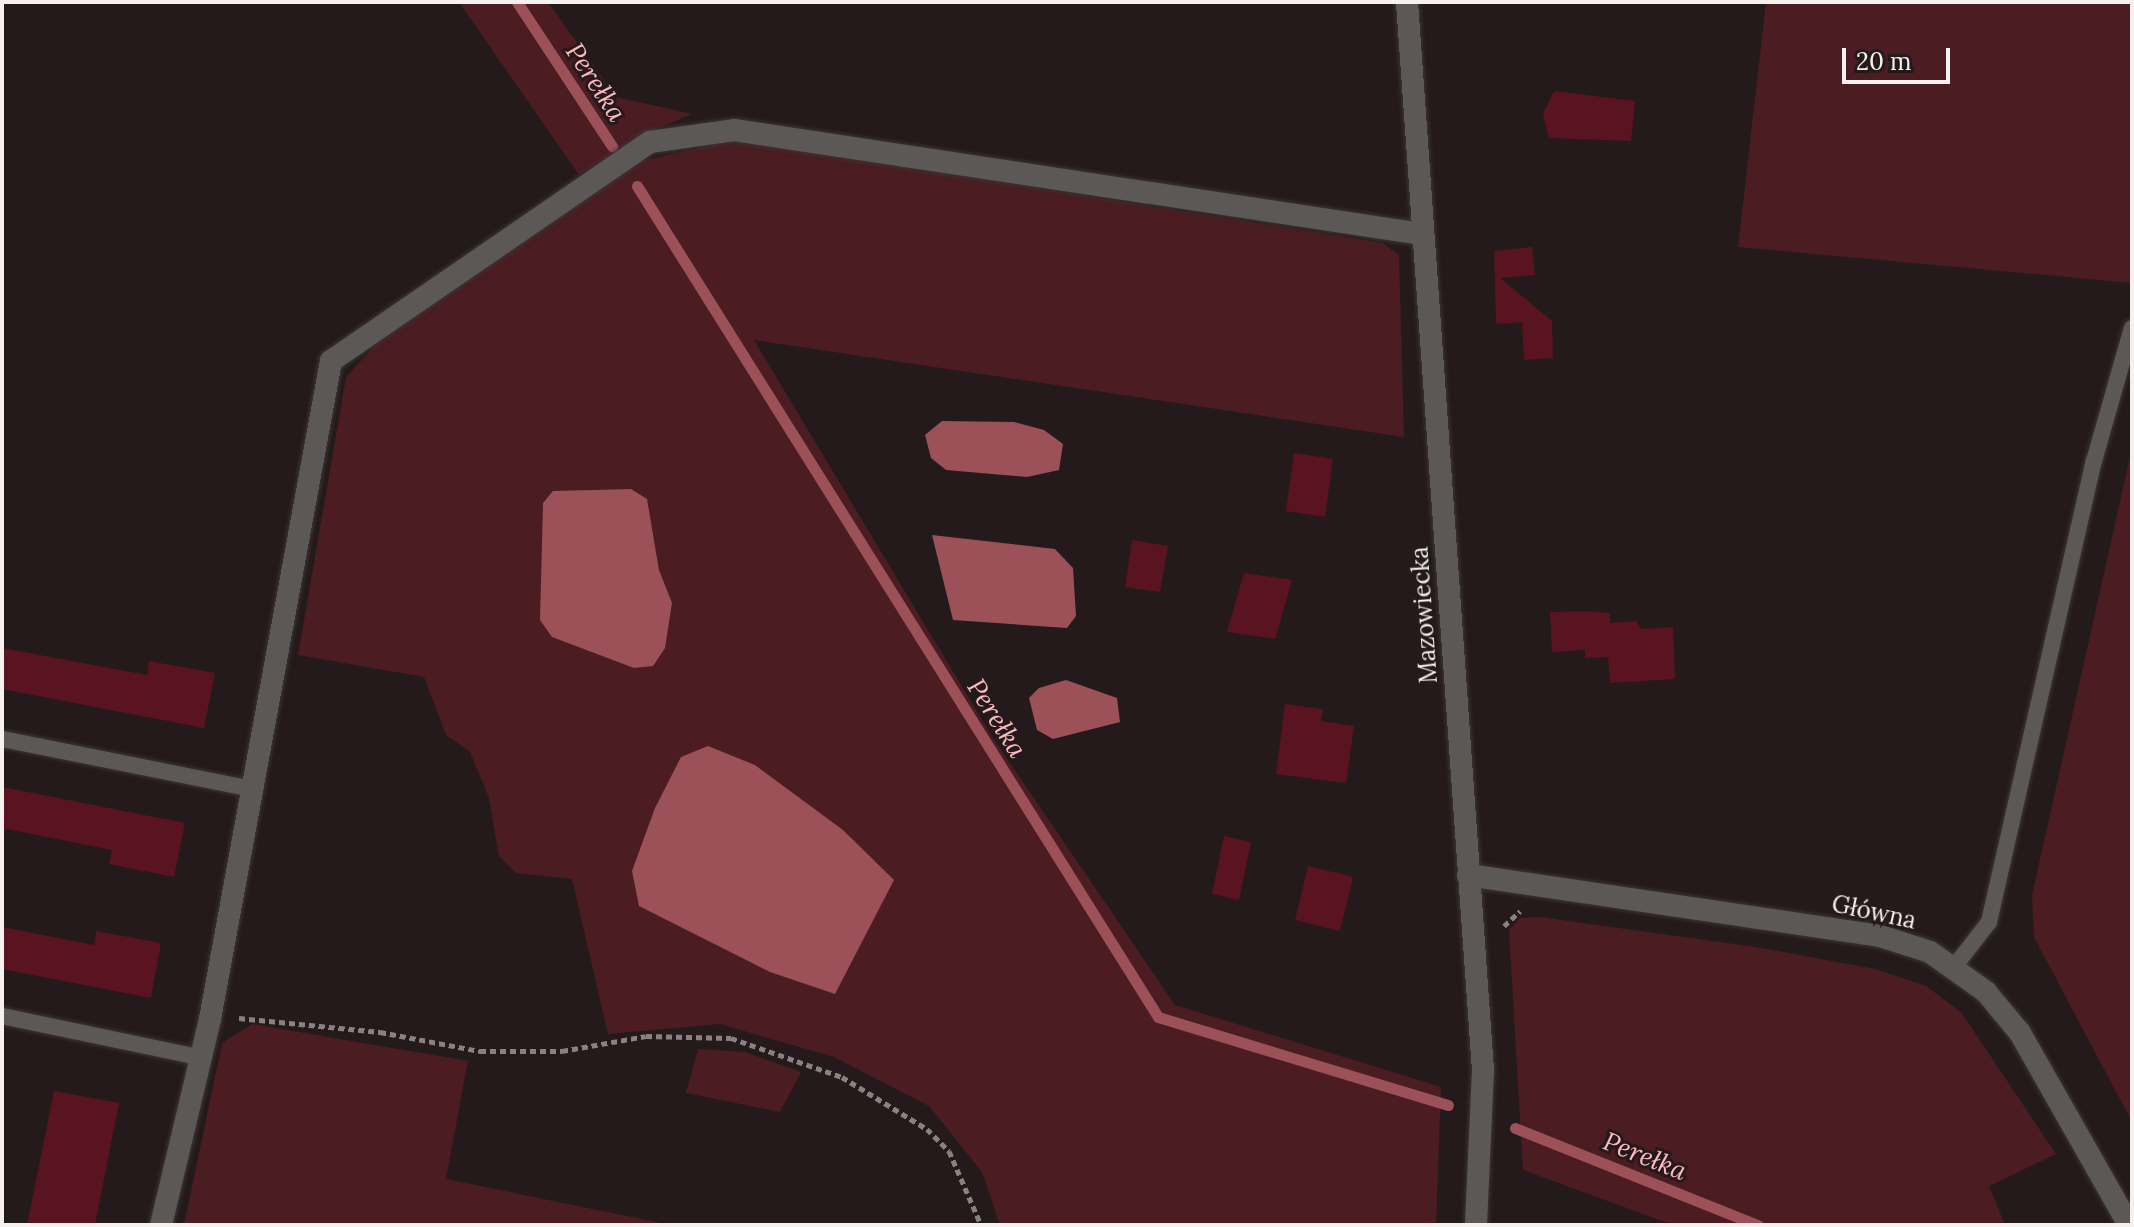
<!DOCTYPE html>
<html>
<head>
<meta charset="utf-8">
<style>
	body { margin:0 }
	#map { position:relative; width:2134px; height:1227px; overflow:hidden; background:#241a1b; font-family:Lora,serif }
	div>[style] { position:absolute }
	.green>* { inset:0; background:#4b1c22 }
	.water>* { inset:0; background:#9c5058 }
	.stream>* { height:11px; margin:-5.5px; padding:0 5.5px; transform-origin:5.5px; border-radius:5.5px; background:#9c5058 }
	.building>* { inset:0; background:#5a1321 }
	.path>* { height:5px; margin-top:-2.5px; transform-origin:0; background:repeating-linear-gradient(90deg,#8a8282 0 6px,transparent 0 10px) }
	.roads { filter:drop-shadow(0 0 2px #3d3435) drop-shadow(0 0 2px #3d3435) }
	.service>* { height:16px; margin:-8px; padding:0 8px; transform-origin:8px; border-radius:8px; background:#5d5858 }
	.minor>* { height:22px; margin:-11px; padding:0 11px; transform-origin:11px; border-radius:11px; background:#5d5858 }
	.tertiary>* { height:22px; margin:-11px; padding:0 11px; transform-origin:11px; border-radius:11px; background:#5d5858 }
	span { translate:-50% -50%; white-space:nowrap; text-align:center; line-height:1.15; -webkit-text-stroke:6px #241a1b; paint-order:stroke }
	.street-label { font-size:24px; color:#f7f0f0 }
	.water-label { font-size:26px; color:#febabf; font-style:italic }
	.frame { position:absolute; inset:0; border:4px solid #f7f0f0; pointer-events:none }
	.scale { position:absolute; left:1842px; top:48px; width:108px; height:36px; box-sizing:border-box; border:4px solid #f7f0f0; border-top:0; padding-left:10px; font-size:24px; line-height:28px; white-space:nowrap; color:#f7f0f0; -webkit-text-stroke:6px #241a1b; paint-order:stroke }
</style>
</head>
<body>
<div id="map">
	<div class="green">
		<div style="clip-path:polygon(459px 2px,548px 2px,616px 97px,692px 114px,640px 136px,579px 175px)"></div>
		<div style="clip-path:polygon(1766px 2px,2132px 2px,2132px 283px,1738px 247px)"></div>
		<div style="clip-path:polygon(734px 140px,1383px 243px,1399px 255px,1404px 437px,754px 340px,991px 735px,1175px 1005px,1441px 1087px,1436px 1225px,1000px 1225px,982px 1172px,929px 1106px,834px 1057px,720px 1024px,608px 1034px,572px 879px,516px 873px,499px 856px,489px 798px,470px 752px,446px 735px,424px 677px,298px 655px,346px 377px,375px 345px,610px 179px,640px 161px)"></div>
		<div style="clip-path:polygon(2132px 448px,2132px 1122px,2034px 937px,2032px 895px)"></div>
		<div style="clip-path:polygon(1540px 917px,1756px 947px,1875px 969px,1926px 986px,1961px 1012px,2056px 1154px,1989px 1186px,2005px 1225px,1673px 1225px,1523px 1170px,1509px 930px,1520px 918px)"></div>
		<div style="clip-path:polygon(252px 1024px,468px 1061px,446px 1179px,671px 1225px,184px 1225px,222px 1043px)"></div>
		<div style="clip-path:polygon(698px 1049px,745px 1052px,801px 1072px,780px 1112px,686px 1093px)"></div>
	</div>
	<div class="water">
		<div style="clip-path:polygon(942px 421px,1014px 422px,1044px 430px,1063px 444px,1059px 470px,1027px 477px,946px 470px,931px 458px,925px 435px)"></div>
		<div style="clip-path:polygon(631px 489px,647px 499px,659px 570px,672px 603px,665px 648px,653px 666px,634px 668px,552px 637px,540px 620px,543px 503px,553px 491px)"></div>
		<div style="clip-path:polygon(932px 535px,1055px 549px,1073px 568px,1076px 616px,1067px 628px,953px 620px)"></div>
		<div style="clip-path:polygon(1066px 680px,1117px 698px,1120px 722px,1053px 739px,1037px 730px,1029px 698px,1039px 688px)"></div>
		<div style="clip-path:polygon(708px 746px,755px 765px,843px 830px,894px 880px,835px 994px,770px 972px,639px 906px,632px 871px,655px 808px,681px 757px)"></div>
	</div>
	<div class="stream">
		<div style="left:517px;top:2px;width:173px;rotate:56.6deg"></div>
		<div style="left:637px;top:186px;width:981px;rotate:57.91deg"></div>
		<div style="left:1158px;top:1017px;width:303px;rotate:16.9deg"></div>
		<div style="left:1515px;top:1128px;width:262px;rotate:21.8deg"></div>
	</div>
	<div class="building">
		<div style="clip-path:polygon(1554px 91px,1635px 101px,1631px 141px,1549px 138px,1543px 114px)"></div>
		<div style="clip-path:polygon(1532px 247px,1535px 275px,1500px 278px,1552px 321px,1553px 358px,1524px 360px,1522px 322px,1496px 324px,1494px 251px)"></div>
		<div style="clip-path:polygon(1294px 453px,1333px 459px,1325px 517px,1286px 511px)"></div>
		<div style="clip-path:polygon(1132px 540px,1168px 546px,1160px 592px,1125px 587px)"></div>
		<div style="clip-path:polygon(1244px 573px,1292px 580px,1275px 639px,1227px 632px)"></div>
		<div style="clip-path:polygon(1586px 611px,1610px 613px,1610px 623px,1636px 621px,1641px 629px,1673px 627px,1675px 679px,1610px 683px,1608px 657px,1585px 658px,1585px 650px,1552px 652px,1550px 612px)"></div>
		<div style="clip-path:polygon(2px 648px,147px 675px,149px 661px,215px 673px,204px 728px,2px 689px)"></div>
		<div style="clip-path:polygon(1285px 704px,1323px 709px,1321px 721px,1354px 726px,1346px 783px,1276px 774px)"></div>
		<div style="clip-path:polygon(2px 787px,185px 823px,174px 877px,109px 864px,112px 850px,2px 828px)"></div>
		<div style="clip-path:polygon(1224px 836px,1251px 842px,1239px 900px,1212px 894px)"></div>
		<div style="clip-path:polygon(1308px 866px,1353px 877px,1340px 931px,1295px 920px)"></div>
		<div style="clip-path:polygon(2px 927px,94px 945px,96px 931px,161px 943px,151px 998px,2px 969px)"></div>
		<div style="clip-path:polygon(54px 1091px,119px 1103px,95px 1225px,27px 1225px)"></div>
	</div>
	<div class="path">
		<div style="left:1504px;top:926px;width:22px;rotate:-43deg"></div>
		<div style="left:239px;top:1018px;width:142px;rotate:5.7deg"></div>
		<div style="left:380px;top:1032px;width:102px;rotate:10.8deg"></div>
		<div style="left:480px;top:1051px;width:82px"></div>
		<div style="left:562px;top:1051px;width:85px;rotate:-10.1deg"></div>
		<div style="left:646px;top:1036px;width:85px;rotate:1.3deg"></div>
		<div style="left:731px;top:1038px;width:118px;rotate:19.4deg"></div>
		<div style="left:842px;top:1077px;width:100px;rotate:31.5deg"></div>
		<div style="left:927px;top:1129px;width:31px;rotate:45deg"></div>
		<div style="left:949px;top:1151px;width:81px;rotate:66.6deg"></div>
	</div>
	<div class="roads">
		<div class="service">
			<div style="left:2px;top:739px;width:256px;rotate:11.3deg"></div>
			<div style="left:1954px;top:967px;width:57px;rotate:-52.1deg"></div>
			<div style="left:1989px;top:922px;width:473px;rotate:-77.2deg"></div>
			<div style="left:2094px;top:461px;width:138px;rotate:-74.1deg"></div>
			<div style="left:2px;top:1016px;width:201px;rotate:11.8deg"></div>
		</div>
		<div class="minor">
			<div style="left:1468px;top:875px;width:416px;rotate:8.4deg"></div>
			<div style="left:1880px;top:936px;width:52px;rotate:17.7deg"></div>
			<div style="left:1930px;top:952px;width:69px;rotate:35.5deg"></div>
			<div style="left:1986px;top:992px;width:53px;rotate:50.3deg"></div>
			<div style="left:2020px;top:1033px;width:221px;rotate:60.4deg"></div>
			<div style="left:161px;top:1225px;width:212px;rotate:-76.6deg"></div>
			<div style="left:210px;top:1019px;width:669px;rotate:-79.58deg"></div>
			<div style="left:331px;top:361px;width:387px;rotate:-34.5deg"></div>
			<div style="left:650px;top:142px;width:85px;rotate:-8.1deg"></div>
			<div style="left:734px;top:130px;width:696px;rotate:8.6deg"></div>
		</div>
		<div class="tertiary">
			<div style="left:1407px;top:2px;width:1071px;rotate:85.93deg"></div>
			<div style="left:1483px;top:1070px;width:155px;rotate:92.6deg"></div>
		</div>
	</div>
	<div class="street-label">
		<span style="left:1424px;top:615px;rotate:-94deg">Mazowiecka</span>
		<span style="left:1874px;top:912px;rotate:12deg">Główna</span>
	</div>
	<div class="water-label">
		<span style="left:596px;top:82px;rotate:57deg">Perełka</span>
		<span style="left:997px;top:718px;rotate:58deg">Perełka</span>
		<span style="left:1645px;top:1156px;rotate:22deg">Perełka</span>
	</div>
	<div class="frame"></div>
	<div class="scale">20 m</div>
</div>
</body>
</html>
